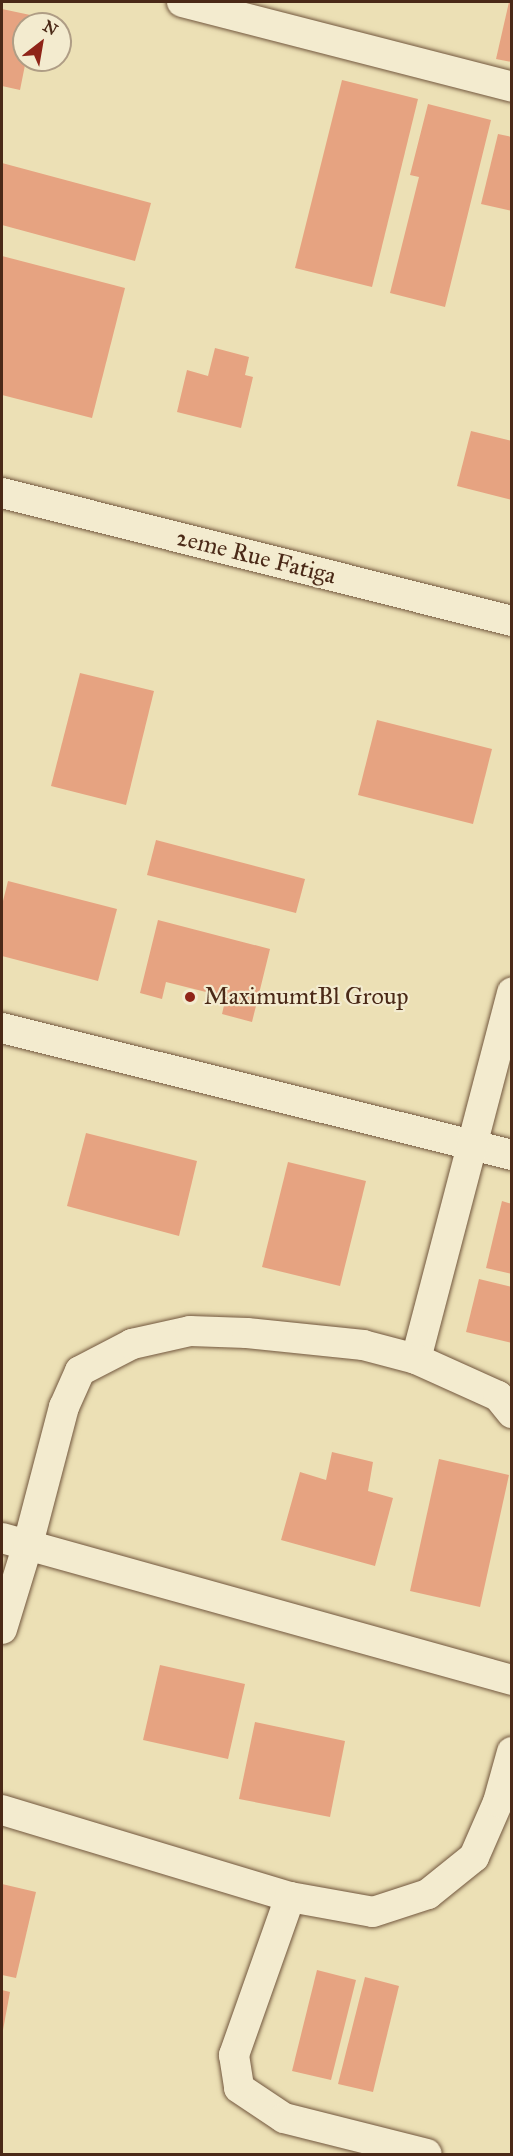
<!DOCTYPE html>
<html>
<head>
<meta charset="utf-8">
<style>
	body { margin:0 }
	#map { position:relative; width:513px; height:2156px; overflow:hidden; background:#ece0b5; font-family:"IM FELL Great Primer",serif }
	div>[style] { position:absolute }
	.building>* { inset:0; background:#e6a381 }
	.roads { filter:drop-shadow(0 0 2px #72573e) drop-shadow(0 0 2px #72573e) }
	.minor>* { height:30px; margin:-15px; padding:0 15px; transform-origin:15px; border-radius:15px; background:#f3ebcf }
	.dots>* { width:16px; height:16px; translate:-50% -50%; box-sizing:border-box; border:3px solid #f3ebcf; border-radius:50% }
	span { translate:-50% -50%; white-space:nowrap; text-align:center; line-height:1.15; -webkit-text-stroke:4.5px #f3ebcf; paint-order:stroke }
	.street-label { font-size:24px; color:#4a2917 }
	.poi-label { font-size:24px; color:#4a2917 }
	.left { translate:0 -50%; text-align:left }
	.frame { position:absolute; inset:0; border:3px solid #4a2917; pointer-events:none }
	.north { position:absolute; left:12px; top:12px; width:60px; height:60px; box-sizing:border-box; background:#f3ebcf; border:2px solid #af9d85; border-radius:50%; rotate:31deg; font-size:16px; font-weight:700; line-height:24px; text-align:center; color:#4a2917 }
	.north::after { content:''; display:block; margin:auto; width:21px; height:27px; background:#8f2418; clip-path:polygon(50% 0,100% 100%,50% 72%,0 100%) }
</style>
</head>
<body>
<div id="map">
	<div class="building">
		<div style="clip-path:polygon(509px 2px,512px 2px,512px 62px,496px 59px)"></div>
		<div style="clip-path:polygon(2px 9px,35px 16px,34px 24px,24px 24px,24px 60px,26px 60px,20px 90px,2px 86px)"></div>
		<div style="clip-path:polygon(342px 80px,418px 99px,372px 287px,295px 268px)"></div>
		<div style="clip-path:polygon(428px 104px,491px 120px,445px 307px,390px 293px,419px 177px,410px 175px)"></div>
		<div style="clip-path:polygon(498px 134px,512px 137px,512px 211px,481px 204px)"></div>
		<div style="clip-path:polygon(2px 163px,151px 203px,135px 261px,2px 225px)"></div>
		<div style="clip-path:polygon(2px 256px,125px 288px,92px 418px,2px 395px)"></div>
		<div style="clip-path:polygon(215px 348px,249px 357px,245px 375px,253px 377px,241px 428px,177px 412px,187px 370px,208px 376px)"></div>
		<div style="clip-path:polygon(471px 431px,512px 441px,512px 500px,457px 486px)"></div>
		<div style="clip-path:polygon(80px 673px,154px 691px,126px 805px,51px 786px)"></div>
		<div style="clip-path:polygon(377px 720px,492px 749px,473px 824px,358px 795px)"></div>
		<div style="clip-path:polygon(156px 840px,305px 879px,296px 913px,147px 875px)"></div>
		<div style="clip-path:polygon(8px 881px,117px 909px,98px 981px,2px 956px,2px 905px)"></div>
		<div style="clip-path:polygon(158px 920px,270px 949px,252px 1022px,222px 1014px,226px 997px,166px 982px,162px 999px,140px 993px)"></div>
		<div style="clip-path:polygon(86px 1133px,197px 1161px,179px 1236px,67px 1206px)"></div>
		<div style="clip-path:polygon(288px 1162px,366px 1181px,340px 1286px,262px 1267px)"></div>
		<div style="clip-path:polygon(502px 1201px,512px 1204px,512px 1274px,486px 1268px)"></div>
		<div style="clip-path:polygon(479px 1279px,512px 1287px,512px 1343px,466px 1332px)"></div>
		<div style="clip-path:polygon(332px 1452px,373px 1462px,368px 1491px,393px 1498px,375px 1566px,281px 1540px,300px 1472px,326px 1480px)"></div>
		<div style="clip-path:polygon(439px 1459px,509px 1475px,480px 1607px,410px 1591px)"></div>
		<div style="clip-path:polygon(160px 1665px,245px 1684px,228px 1759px,143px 1740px)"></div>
		<div style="clip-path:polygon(255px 1722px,345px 1741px,330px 1817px,239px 1799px)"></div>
		<div style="clip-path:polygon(2px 1884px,36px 1892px,16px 1978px,2px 1975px)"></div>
		<div style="clip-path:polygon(317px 1970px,356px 1980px,331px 2080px,292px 2071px)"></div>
		<div style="clip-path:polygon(365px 1977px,399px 1986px,373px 2092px,338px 2084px)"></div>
		<div style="clip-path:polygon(2px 1990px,10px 1992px,3px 2030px,2px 2030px)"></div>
	</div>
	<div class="roads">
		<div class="minor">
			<div style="left:182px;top:2px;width:341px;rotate:14.4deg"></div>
			<div style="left:2px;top:493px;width:526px;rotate:14.09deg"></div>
			<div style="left:2px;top:1028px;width:526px;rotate:13.98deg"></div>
			<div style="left:416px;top:1359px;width:379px;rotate:-75.3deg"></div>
			<div style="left:2px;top:1538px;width:529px;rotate:15.56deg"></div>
			<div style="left:2px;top:1629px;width:89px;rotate:-73deg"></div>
			<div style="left:28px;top:1544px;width:142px;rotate:-75.3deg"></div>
			<div style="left:64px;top:1407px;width:39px;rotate:-66deg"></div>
			<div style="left:80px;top:1371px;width:59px;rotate:-27.4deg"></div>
			<div style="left:132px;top:1344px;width:59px;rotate:-12.6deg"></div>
			<div style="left:190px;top:1331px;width:57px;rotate:2deg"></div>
			<div style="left:247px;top:1333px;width:117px;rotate:5.9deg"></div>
			<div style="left:363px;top:1345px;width:55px;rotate:14.8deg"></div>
			<div style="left:416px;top:1359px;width:90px;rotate:24.3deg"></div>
			<div style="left:498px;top:1396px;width:22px;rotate:51deg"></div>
			<div style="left:2px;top:1810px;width:301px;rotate:16.8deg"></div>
			<div style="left:290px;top:1897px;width:84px;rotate:10.2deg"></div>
			<div style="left:373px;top:1912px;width:58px;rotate:-18.1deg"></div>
			<div style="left:428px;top:1894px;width:59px;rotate:-38.8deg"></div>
			<div style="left:474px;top:1857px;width:60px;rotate:-66.4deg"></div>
			<div style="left:498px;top:1802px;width:52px;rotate:-74.4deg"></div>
			<div style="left:290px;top:1897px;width:168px;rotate:109.5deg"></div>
			<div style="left:234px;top:2055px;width:33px;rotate:81deg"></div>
			<div style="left:239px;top:2088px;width:54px;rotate:33.7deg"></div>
			<div style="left:284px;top:2118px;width:147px;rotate:14.1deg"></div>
		</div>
	</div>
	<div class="dots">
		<div style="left:190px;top:997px;background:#8f2418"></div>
	</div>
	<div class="street-label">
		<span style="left:256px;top:557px;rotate:14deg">2eme Rue Fatiga</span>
	</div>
	<div class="poi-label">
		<span class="left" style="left:204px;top:997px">MaximumtBl Group</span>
	</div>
	<div class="frame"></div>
	<div class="north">N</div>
</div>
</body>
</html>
